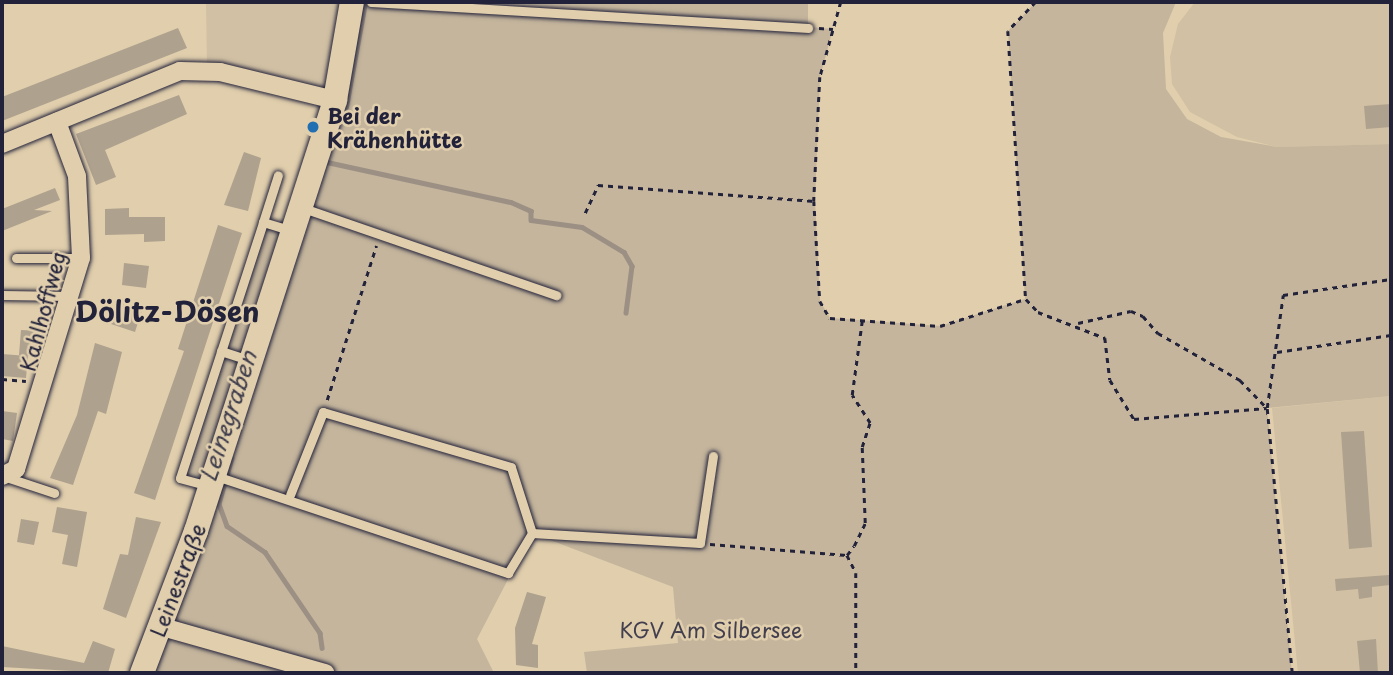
<!DOCTYPE html>
<html>
<head>
<meta charset="utf-8">
<style>
	body { margin:0 }
	#map { position:relative; width:1393px; height:675px; overflow:hidden; background:#e0ceac; font-family:"Playpen Sans",sans-serif }
	div>[style] { position:absolute }
	.built>* { inset:0; background:#d1c0a3 }
	.green>* { inset:0; background:#c4b59c }
	.stream>* { height:4.5px; margin:-2.25px; padding:0 2.25px; transform-origin:2.25px; border-radius:2.25px; background:#9c9084 }
	.building>* { inset:0; background:#aea18e }
	.path>* { height:2.5px; margin-top:-1.25px; transform-origin:0; background:repeating-linear-gradient(90deg,#22223b 0 5px,transparent 0 10px) }
	.roads { filter:drop-shadow(0 0 2px #22223b) drop-shadow(0 0 2px #22223b) }
	.service>* { height:9px; margin:-4.5px; padding:0 4.5px; transform-origin:4.5px; border-radius:4.5px; background:#e0ceac }
	.minor>* { height:18px; margin:-9px; padding:0 9px; transform-origin:9px; border-radius:9px; background:#e0ceac }
	.secondary>* { height:24px; margin:-12px; padding:0 12px; transform-origin:12px; border-radius:12px; background:#e0ceac }
	.dots>* { width:19px; height:19px; translate:-50% -50%; box-sizing:border-box; border:4px solid #e0ceac; border-radius:50% }
	span { translate:-50% -50%; white-space:nowrap; text-align:center; line-height:1.15; -webkit-text-stroke:5px #e0ceac; paint-order:stroke }
	.poi-label { font-size:21px; color:#22223b; font-weight:700 }
	.left { translate:0 -50%; text-align:left }
	.street-label { font-size:21px; color:#22223b }
	.park-label { font-size:21px; color:#423f4e }
	.water-label { font-size:23px; color:#403e4d; font-style:italic }
	.district-label { font-size:28px; color:#22223b; font-weight:700 }
	.frame { position:absolute; inset:0; border:4px solid #22223b; pointer-events:none }
</style>
</head>
<body>
<div id="map">
	<div class="built">
		<div style="clip-path:polygon(206px 2px,352px 2px,335px 100px,207px 70px)"></div>
		<div style="clip-path:polygon(1195px 2px,1391px 2px,1391px 144px,1277px 147px,1237px 137px,1190px 112px,1172px 84px,1170px 57px,1178px 24px)"></div>
		<div style="clip-path:polygon(1391px 396px,1391px 673px,1298px 673px,1272px 408px)"></div>
	</div>
	<div class="green">
		<div style="clip-path:polygon(352px 2px,808px 2px,808px 27px,833px 29px,820px 77px,815px 201px,820px 301px,830px 318px,940px 326px,1025px 299px,1008px 31px,1036px 2px,1176px 2px,1163px 33px,1166px 89px,1187px 119px,1221px 137px,1277px 147px,1391px 144px,1391px 396px,1267px 408px,1292px 673px,587px 673px,584px 652px,678px 643px,673px 587px,532px 533px,477px 639px,494px 673px,142px 673px,210px 487px,180px 478px,263px 222px,289px 230px)"></div>
	</div>
	<div class="stream">
		<div style="left:346px;top:107px;width:107px;rotate:-79.7deg"></div>
		<div style="left:327px;top:162px;width:188px;rotate:12.3deg"></div>
		<div style="left:511px;top:202px;width:22px;rotate:24deg"></div>
		<div style="left:531px;top:211px;width:9px;rotate:90deg"></div>
		<div style="left:531px;top:220px;width:51px;rotate:7.8deg"></div>
		<div style="left:582px;top:227px;width:49px;rotate:30.8deg"></div>
		<div style="left:624px;top:252px;width:16px;rotate:60deg"></div>
		<div style="left:632px;top:266px;width:47px;rotate:97.3deg"></div>
		<div style="left:232px;top:458px;width:48px;rotate:105.8deg"></div>
		<div style="left:219px;top:504px;width:23px;rotate:70deg"></div>
		<div style="left:227px;top:526px;width:46px;rotate:34.4deg"></div>
		<div style="left:265px;top:552px;width:98px;rotate:55.8deg"></div>
		<div style="left:320px;top:633px;width:15px;rotate:82deg"></div>
	</div>
	<div class="building">
		<div style="clip-path:polygon(178px 28px,187px 48px,2px 121px,2px 97px)"></div>
		<div style="clip-path:polygon(179px 95px,187px 114px,105px 150px,116px 177px,96px 185px,76px 134px)"></div>
		<div style="clip-path:polygon(1391px 104px,1391px 127px,1366px 129px,1364px 106px)"></div>
		<div style="clip-path:polygon(244px 152px,261px 158px,248px 211px,224px 205px)"></div>
		<div style="clip-path:polygon(55px 188px,60px 200px,34px 210px,52px 211px,2px 231px,2px 209px)"></div>
		<div style="clip-path:polygon(129px 208px,129px 217px,165px 217px,165px 241px,144px 242px,144px 234px,105px 235px,105px 209px)"></div>
		<div style="clip-path:polygon(218px 225px,242px 233px,155px 500px,134px 493px,184px 351px,178px 349px)"></div>
		<div style="clip-path:polygon(124px 263px,149px 266px,146px 288px,122px 285px)"></div>
		<div style="clip-path:polygon(118px 303px,142px 310px,135px 332px,111px 324px)"></div>
		<div style="clip-path:polygon(21px 330px,42px 331px,39px 357px,28px 356px,26px 378px,2px 376px,2px 354px,27px 356px,19px 355px)"></div>
		<div style="clip-path:polygon(95px 343px,122px 352px,106px 414px,98px 411px,73px 485px,50px 478px,77px 415px)"></div>
		<div style="clip-path:polygon(2px 411px,17px 413px,13px 441px,2px 439px)"></div>
		<div style="clip-path:polygon(1364px 431px,1372px 547px,1349px 549px,1341px 432px)"></div>
		<div style="clip-path:polygon(57px 507px,87px 512px,77px 567px,62px 564px,68px 535px,52px 532px)"></div>
		<div style="clip-path:polygon(136px 517px,161px 522px,126px 618px,103px 609px,120px 554px,128px 555px)"></div>
		<div style="clip-path:polygon(21px 519px,39px 522px,34px 545px,17px 542px)"></div>
		<div style="clip-path:polygon(1389px 575px,1390px 585px,1372px 587px,1372px 597px,1359px 599px,1358px 589px,1336px 591px,1335px 579px)"></div>
		<div style="clip-path:polygon(527px 592px,546px 597px,532px 644px,538px 645px,538px 668px,516px 665px,515px 628px)"></div>
		<div style="clip-path:polygon(1376px 639px,1378px 673px,1360px 673px,1357px 641px)"></div>
		<div style="clip-path:polygon(93px 641px,115px 649px,108px 673px,2px 667px,2px 646px,84px 663px)"></div>
	</div>
	<div class="path">
		<div style="left:841px;top:2px;width:78px;rotate:105.6deg"></div>
		<div style="left:820px;top:77px;width:124px;rotate:92.8deg"></div>
		<div style="left:814px;top:201px;width:100px;rotate:86.6deg"></div>
		<div style="left:820px;top:301px;width:20px;rotate:60deg"></div>
		<div style="left:830px;top:318px;width:110px;rotate:4.2deg"></div>
		<div style="left:940px;top:326px;width:89px;rotate:-17.6deg"></div>
		<div style="left:1036px;top:2px;width:40px;rotate:134deg"></div>
		<div style="left:1008px;top:31px;width:269px;rotate:86.2deg"></div>
		<div style="left:1026px;top:299px;width:18px;rotate:47deg"></div>
		<div style="left:1038px;top:312px;width:72px;rotate:21.2deg"></div>
		<div style="left:1105px;top:338px;width:42px;rotate:83.2deg"></div>
		<div style="left:1110px;top:380px;width:46px;rotate:58.4deg"></div>
		<div style="left:1134px;top:419px;width:133px;rotate:-4.7deg"></div>
		<div style="left:819px;top:28px;width:14px;rotate:4deg"></div>
		<div style="left:585px;top:213px;width:31px;rotate:-65deg"></div>
		<div style="left:598px;top:185px;width:217px;rotate:4.2deg"></div>
		<div style="left:1078px;top:323px;width:54px;rotate:-12.8deg"></div>
		<div style="left:1131px;top:311px;width:13px;rotate:23deg"></div>
		<div style="left:1143px;top:316px;width:23px;rotate:49deg"></div>
		<div style="left:1158px;top:333px;width:95px;rotate:29.8deg"></div>
		<div style="left:1240px;top:380px;width:39px;rotate:46deg"></div>
		<div style="left:1277px;top:352px;width:115px;rotate:-8.5deg"></div>
		<div style="left:2px;top:379px;width:24px;rotate:5deg"></div>
		<div style="left:327px;top:400px;width:162px;rotate:-72.3deg"></div>
		<div style="left:710px;top:544px;width:137px;rotate:4.6deg"></div>
		<div style="left:847px;top:555px;width:11px;rotate:-52deg"></div>
		<div style="left:854px;top:546px;width:25px;rotate:-64deg"></div>
		<div style="left:865px;top:523px;width:76px;rotate:-92.3deg"></div>
		<div style="left:862px;top:447px;width:25px;rotate:-72deg"></div>
		<div style="left:870px;top:423px;width:33px;rotate:-123deg"></div>
		<div style="left:852px;top:395px;width:75px;rotate:-82.3deg"></div>
		<div style="left:847px;top:555px;width:20px;rotate:63deg"></div>
		<div style="left:856px;top:573px;width:100px;rotate:90deg"></div>
		<div style="left:1292px;top:673px;width:266px;rotate:-95.4deg"></div>
		<div style="left:1267px;top:408px;width:114px;rotate:-81.9deg"></div>
		<div style="left:1283px;top:295px;width:109px;rotate:-8.4deg"></div>
	</div>
	<div class="roads">
		<div class="service">
			<div style="left:371px;top:2px;width:438px;rotate:3.4deg"></div>
			<div style="left:303px;top:208px;width:268px;rotate:19deg"></div>
			<div style="left:263px;top:222px;width:49px;rotate:-72.3deg"></div>
			<div style="left:16px;top:258px;width:65px"></div>
			<div style="left:2px;top:295px;width:68px;rotate:0.8deg"></div>
			<div style="left:221px;top:351px;width:29px;rotate:18deg"></div>
			<div style="left:3px;top:476px;width:54px;rotate:18.4deg"></div>
			<div style="left:216px;top:476px;width:308px;rotate:18.4deg"></div>
			<div style="left:508px;top:573px;width:47px;rotate:-59deg"></div>
			<div style="left:532px;top:533px;width:69px;rotate:-107.7deg"></div>
			<div style="left:511px;top:467px;width:196px;rotate:-163.7deg"></div>
			<div style="left:323px;top:412px;width:89px;rotate:111.7deg"></div>
			<div style="left:209px;top:486px;width:30px;rotate:-165deg"></div>
			<div style="left:180px;top:478px;width:269px;rotate:-72deg"></div>
			<div style="left:263px;top:222px;width:27px;rotate:17deg"></div>
			<div style="left:532px;top:533px;width:168px;rotate:3.4deg"></div>
			<div style="left:700px;top:543px;width:88px;rotate:-81.5deg"></div>
		</div>
		<div class="minor">
			<div style="left:2px;top:144px;width:192px;rotate:-22.3deg"></div>
			<div style="left:180px;top:71px;width:40px;rotate:1.4deg"></div>
			<div style="left:220px;top:72px;width:118px;rotate:13.7deg"></div>
			<div style="left:2px;top:476px;width:16px;rotate:-27deg"></div>
			<div style="left:16px;top:469px;width:221px;rotate:-72.9deg"></div>
			<div style="left:81px;top:258px;width:82px;rotate:-92.8deg"></div>
			<div style="left:77px;top:176px;width:58px;rotate:-110.3deg"></div>
			<div style="left:159px;top:626px;width:173px;rotate:15.8deg"></div>
		</div>
		<div class="secondary">
			<div style="left:142px;top:673px;width:152px;rotate:-69.2deg"></div>
			<div style="left:196px;top:531px;width:453px;rotate:-72.1deg"></div>
			<div style="left:335px;top:100px;width:99px;rotate:-80.2deg"></div>
		</div>
	</div>
	<div class="dots">
		<div style="left:313px;top:127px;background:#1f6fb2"></div>
	</div>
	<div class="poi-label">
		<span class="left" style="left:327px;top:127px">Bei der<br>Krähenhütte</span>
	</div>
	<div class="street-label">
		<span style="left:42px;top:311px;rotate:-75deg">Kahlhoffweg</span>
		<span style="left:177px;top:580px;rotate:-69deg">Leinestraße</span>
	</div>
	<div class="park-label">
		<span style="left:711px;top:629px">KGV Am Silbersee</span>
	</div>
	<div class="water-label">
		<span style="left:228px;top:416px;rotate:-72deg">Leinegraben</span>
	</div>
	<div class="district-label">
		<span style="left:167px;top:311px">Dölitz-Dösen</span>
	</div>
	<div class="frame"></div>
</div>
</body>
</html>
